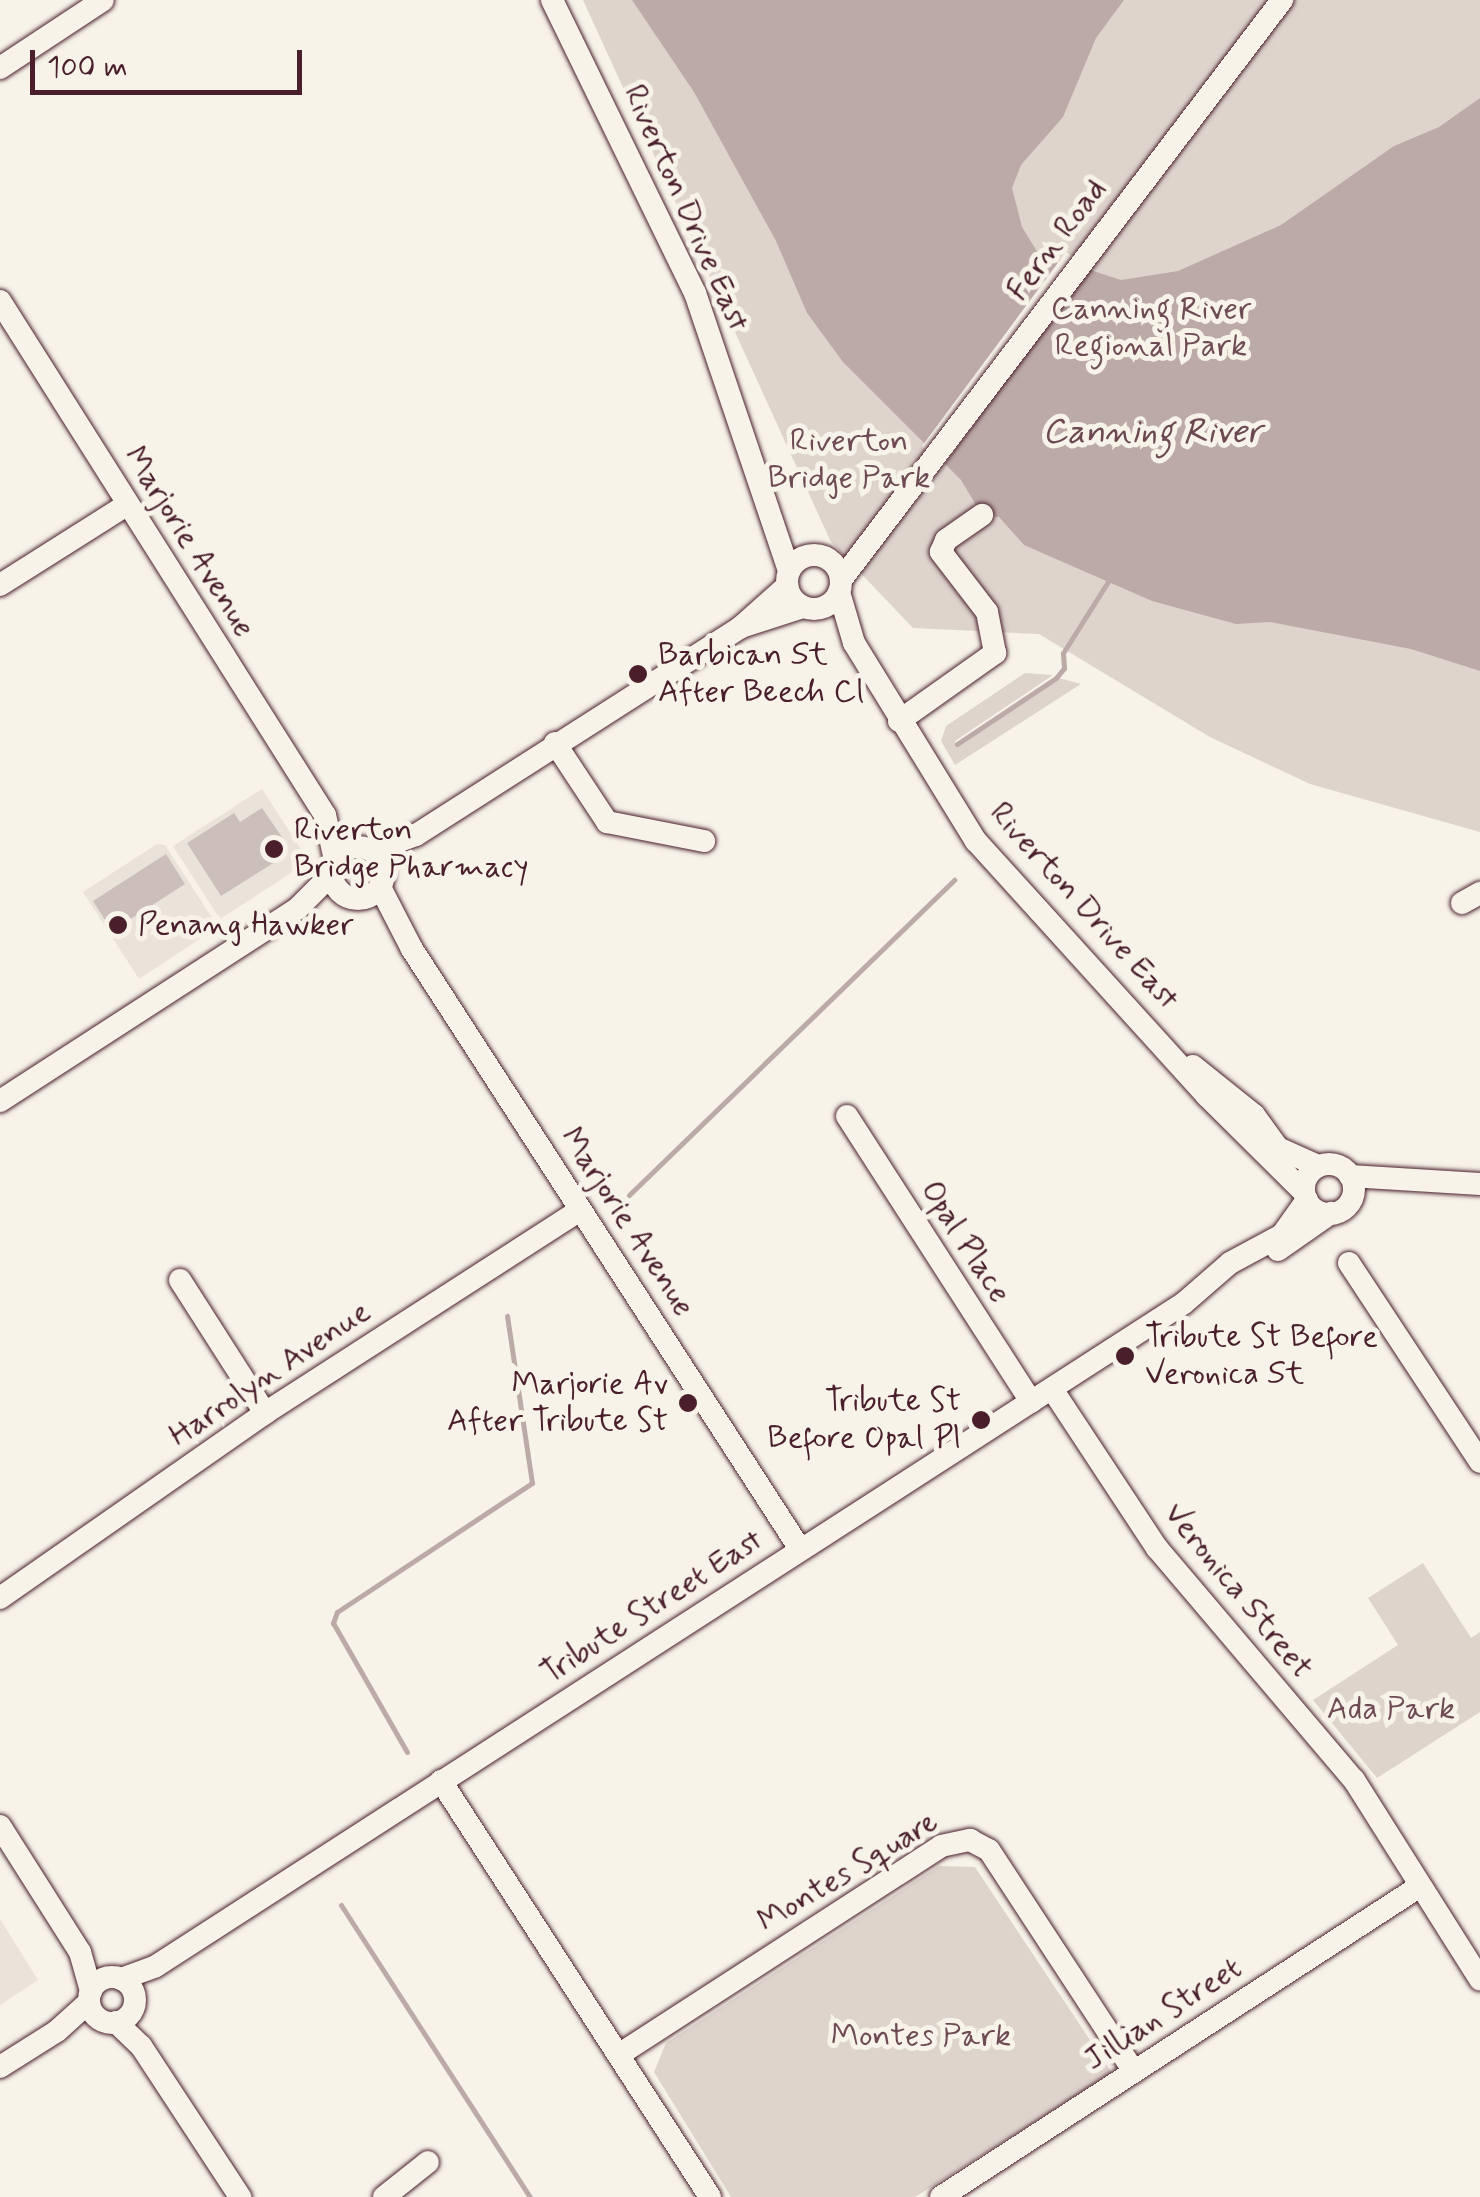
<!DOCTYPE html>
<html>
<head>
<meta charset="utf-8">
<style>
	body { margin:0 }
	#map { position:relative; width:1480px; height:2197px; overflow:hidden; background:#f7f3e8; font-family:Mynerve,sans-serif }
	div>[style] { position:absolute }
	.built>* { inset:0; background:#eae3da }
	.green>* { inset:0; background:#ded4cc }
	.water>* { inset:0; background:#bcaaa7 }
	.pier>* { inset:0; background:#f7f3e8 }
	.stream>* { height:5px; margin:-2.5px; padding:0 2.5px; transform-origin:2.5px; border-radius:2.5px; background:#bcaaa7 }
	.building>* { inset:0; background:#ccbfb9 }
	.roads { filter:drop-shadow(0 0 2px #4a1f2b) drop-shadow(0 0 2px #4a1f2b) }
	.minor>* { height:22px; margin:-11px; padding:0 11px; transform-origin:11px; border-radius:11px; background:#f7f3e8 }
	.minor>.ring { margin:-11px; padding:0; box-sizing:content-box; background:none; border:22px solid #f7f3e8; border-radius:50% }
	.dots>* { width:28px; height:28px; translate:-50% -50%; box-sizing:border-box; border:5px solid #f7f3e8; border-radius:50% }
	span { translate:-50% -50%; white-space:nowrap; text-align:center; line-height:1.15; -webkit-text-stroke:10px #f7f3e8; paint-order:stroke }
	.street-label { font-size:32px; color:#4a1f2b }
	.park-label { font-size:32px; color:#6f4c53 }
	.poi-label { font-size:32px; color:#4a1f2b }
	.left { translate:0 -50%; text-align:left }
	.right { translate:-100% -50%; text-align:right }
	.water-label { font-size:35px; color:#6c4950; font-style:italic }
	.scale { position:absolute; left:30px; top:50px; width:272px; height:45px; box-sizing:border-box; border:5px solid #4a1f2b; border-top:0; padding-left:12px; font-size:30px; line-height:35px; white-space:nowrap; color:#4a1f2b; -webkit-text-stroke:8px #f7f3e8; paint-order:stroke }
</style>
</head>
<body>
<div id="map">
	<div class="built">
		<div style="clip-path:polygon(262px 789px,301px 849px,296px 870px,220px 919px,173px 846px)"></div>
		<div style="clip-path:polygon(157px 844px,165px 845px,218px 927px,139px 979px,83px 892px)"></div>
		<div style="clip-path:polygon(0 1919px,38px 1980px,0 2005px)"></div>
	</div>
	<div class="green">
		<div style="clip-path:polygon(583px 0,1480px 0,1480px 832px,1310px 784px,1210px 737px,1039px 634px,913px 628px,831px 542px)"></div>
		<div style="clip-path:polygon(1025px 673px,1053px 675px,955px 741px,957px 747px,1059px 678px,1081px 684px,955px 765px,941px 741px,946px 726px)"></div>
		<div style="clip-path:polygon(1423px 1563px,1471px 1638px,1480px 1632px,1480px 1712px,1377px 1778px,1313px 1700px,1398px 1645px,1368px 1598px)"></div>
		<div style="clip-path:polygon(939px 1866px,975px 1867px,1112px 2073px,915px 2197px,731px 2197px,654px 2072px,666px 2043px)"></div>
	</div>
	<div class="water">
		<div style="clip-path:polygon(632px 0,1124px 0,1096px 38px,1063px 117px,1021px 165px,1012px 188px,1022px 227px,1038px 253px,1121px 280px,1178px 271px,1281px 225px,1394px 146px,1439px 127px,1480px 98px,1480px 671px,1411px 649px,1270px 622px,1236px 624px,1152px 601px,1024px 545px,999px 517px,982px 515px,961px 480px,843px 362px,807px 313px,776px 241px,694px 92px)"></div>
	</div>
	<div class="pier">
		<div style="clip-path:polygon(1066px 252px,1090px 268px,942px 467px,922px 446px)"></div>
	</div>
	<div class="stream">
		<div style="left:957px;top:744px;width:119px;rotate:-33.7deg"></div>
		<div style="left:1056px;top:678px;width:13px;rotate:-51deg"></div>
		<div style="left:1064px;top:668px;width:15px;rotate:-94deg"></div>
		<div style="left:1063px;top:653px;width:86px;rotate:-57.8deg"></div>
		<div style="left:629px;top:1195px;width:453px;rotate:-44.1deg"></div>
		<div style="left:407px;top:1752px;width:149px;rotate:-119.8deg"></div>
		<div style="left:333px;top:1623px;width:12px;rotate:-70deg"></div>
		<div style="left:337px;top:1612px;width:234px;rotate:-33.5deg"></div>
		<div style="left:532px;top:1483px;width:169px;rotate:-98.5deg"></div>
		<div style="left:341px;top:1905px;width:348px;rotate:57.1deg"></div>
	</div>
	<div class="building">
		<div style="clip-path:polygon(262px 808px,286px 843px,283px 857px,221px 896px,187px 843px,234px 813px,240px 822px)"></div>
		<div style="clip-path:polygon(166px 854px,185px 884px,112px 931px,93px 901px)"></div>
	</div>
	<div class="roads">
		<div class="minor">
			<div style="left:552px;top:0;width:326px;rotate:64deg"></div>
			<div style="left:695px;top:293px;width:293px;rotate:71.3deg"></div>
			<div style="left:0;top:68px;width:123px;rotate:-33.4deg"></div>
			<div style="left:0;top:301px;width:608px;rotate:57.7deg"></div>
			<div style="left:325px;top:815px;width:46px;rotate:77.5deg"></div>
			<div class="ring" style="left:787px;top:555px;width:32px;height:32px"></div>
			<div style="left:841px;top:580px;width:729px;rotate:-52.75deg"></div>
			<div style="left:0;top:585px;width:151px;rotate:-32.3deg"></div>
			<div style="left:839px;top:592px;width:53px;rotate:73.6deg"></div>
			<div style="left:854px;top:643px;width:233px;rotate:58.4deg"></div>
			<div style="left:976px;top:841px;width:343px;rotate:47.8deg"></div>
			<div style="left:1206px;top:1095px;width:138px;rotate:44.7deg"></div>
			<div style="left:741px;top:627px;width:65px;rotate:-17.9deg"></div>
			<div style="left:899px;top:721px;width:118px;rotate:-35.3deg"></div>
			<div style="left:995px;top:653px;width:42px;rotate:-101deg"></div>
			<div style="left:987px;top:612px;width:76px;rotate:-127.5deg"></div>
			<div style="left:941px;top:552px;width:13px;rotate:-67deg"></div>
			<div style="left:946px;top:540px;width:44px;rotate:-34.8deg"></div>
			<div style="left:555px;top:743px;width:95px;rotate:56.6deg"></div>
			<div style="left:607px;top:822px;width:99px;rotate:11.1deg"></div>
			<div class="ring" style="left:332px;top:847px;width:30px;height:30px"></div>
			<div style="left:372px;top:851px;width:47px;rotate:-20deg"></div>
			<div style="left:416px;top:835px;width:386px;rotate:-32.6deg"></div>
			<div style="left:741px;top:627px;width:62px;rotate:-41.7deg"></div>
			<div style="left:380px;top:887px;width:70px;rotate:62.7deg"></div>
			<div style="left:412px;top:949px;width:715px;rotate:57.11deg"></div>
			<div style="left:1462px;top:903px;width:21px;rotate:-29deg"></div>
			<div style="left:1193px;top:1066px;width:78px;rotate:38.8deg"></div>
			<div style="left:1254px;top:1115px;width:41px;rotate:54deg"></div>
			<div style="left:1278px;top:1148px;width:44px;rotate:24.2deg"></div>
			<div style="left:0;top:1101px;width:355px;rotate:-32.9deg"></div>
			<div style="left:298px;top:908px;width:47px;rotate:-45deg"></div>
			<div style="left:847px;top:1116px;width:340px;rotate:57.2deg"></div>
			<div class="ring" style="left:1304px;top:1164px;width:28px;height:28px"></div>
			<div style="left:1350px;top:1176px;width:130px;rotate:3.5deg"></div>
			<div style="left:1278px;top:1250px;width:65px;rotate:-34.9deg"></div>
			<div style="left:1349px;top:1263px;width:238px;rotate:56.6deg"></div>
			<div style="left:180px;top:1280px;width:158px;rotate:57.4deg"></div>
			<div style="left:1052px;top:1389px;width:191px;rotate:56.6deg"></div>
			<div style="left:1157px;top:1548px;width:304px;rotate:49.7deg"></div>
			<div style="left:1354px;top:1780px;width:236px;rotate:57.7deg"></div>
			<div style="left:0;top:1598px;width:323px;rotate:-34.9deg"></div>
			<div style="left:265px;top:1413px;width:375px;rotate:-32.8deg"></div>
			<div style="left:441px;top:1781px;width:495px;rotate:57.1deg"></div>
			<div style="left:0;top:1826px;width:149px;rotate:57.6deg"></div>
			<div style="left:80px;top:1952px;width:41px;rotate:74.2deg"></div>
			<div class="ring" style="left:89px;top:1977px;width:24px;height:24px"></div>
			<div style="left:121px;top:1979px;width:37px;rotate:-20deg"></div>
			<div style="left:156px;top:1966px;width:1223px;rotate:-32.82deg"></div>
			<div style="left:1184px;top:1303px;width:61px;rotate:-41deg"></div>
			<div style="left:1230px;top:1263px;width:59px;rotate:-28.3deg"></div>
			<div style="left:1282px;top:1235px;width:43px;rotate:-54.5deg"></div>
			<div style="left:116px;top:2022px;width:35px;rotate:44deg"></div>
			<div style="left:141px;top:2046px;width:181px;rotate:56.7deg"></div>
			<div style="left:620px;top:2054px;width:382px;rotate:-32.9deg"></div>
			<div style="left:941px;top:1846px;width:30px;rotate:-12deg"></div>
			<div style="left:970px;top:1840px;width:21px;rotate:28deg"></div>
			<div style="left:989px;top:1850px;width:265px;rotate:56.8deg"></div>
			<div style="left:0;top:2067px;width:67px;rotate:-32.3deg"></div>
			<div style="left:57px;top:2031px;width:43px;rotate:-42.2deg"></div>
			<div style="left:384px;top:2197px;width:56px;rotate:-38.5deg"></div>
			<div style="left:941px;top:2197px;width:571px;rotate:-32.99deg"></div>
		</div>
	</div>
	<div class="dots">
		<div style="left:638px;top:674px;background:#4a1f2b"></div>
		<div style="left:274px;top:849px;background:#4a1f2b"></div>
		<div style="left:118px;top:925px;background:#4a1f2b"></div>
		<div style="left:1125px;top:1356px;background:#4a1f2b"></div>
		<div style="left:688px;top:1403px;background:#4a1f2b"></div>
		<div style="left:981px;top:1420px;background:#4a1f2b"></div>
	</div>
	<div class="street-label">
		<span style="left:686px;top:208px;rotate:66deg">Riverton Drive East</span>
		<span style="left:1057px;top:240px;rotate:-53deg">Fern Road</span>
		<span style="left:189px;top:542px;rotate:58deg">Marjorie Avenue</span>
		<span style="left:1084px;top:906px;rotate:48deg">Riverton Drive East</span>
		<span style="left:627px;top:1222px;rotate:57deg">Marjorie Avenue</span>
		<span style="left:965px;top:1242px;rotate:57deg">Opal Place</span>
		<span style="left:270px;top:1374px;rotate:-34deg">Harrolyn Avenue</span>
		<span style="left:1238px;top:1591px;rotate:51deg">Veronica Street</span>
		<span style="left:652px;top:1607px;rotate:-33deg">Tribute Street East</span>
		<span style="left:848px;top:1872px;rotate:-31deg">Montes Square</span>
		<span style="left:1163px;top:2014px;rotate:-33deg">Jillian Street</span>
	</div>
	<div class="park-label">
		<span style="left:1151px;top:328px">Canning River<br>Regional Park</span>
		<span style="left:849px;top:460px">Riverton<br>Bridge Park</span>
		<span style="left:1391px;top:1709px">Ada Park</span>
		<span style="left:921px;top:2036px">Montes Park</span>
	</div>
	<div class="poi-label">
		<span class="left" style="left:658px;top:674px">Barbican St<br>After Beech Cl</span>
		<span class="left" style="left:294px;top:849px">Riverton<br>Bridge Pharmacy</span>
		<span class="left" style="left:138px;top:925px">Penang Hawker</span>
		<span class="left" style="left:1145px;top:1356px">Tribute St Before<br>Veronica St</span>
		<span class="right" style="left:668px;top:1403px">Marjorie Av<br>After Tribute St</span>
		<span class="right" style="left:961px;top:1420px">Tribute St<br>Before Opal Pl</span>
	</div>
	<div class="water-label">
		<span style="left:1152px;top:432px">Canning River</span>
	</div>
	<div class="scale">100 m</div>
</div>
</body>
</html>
